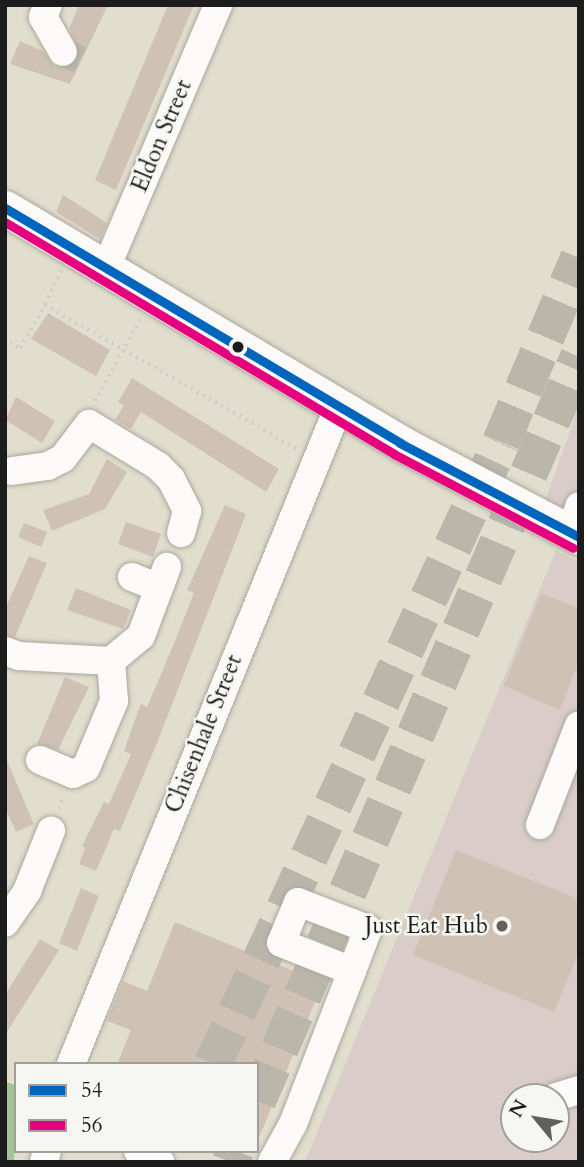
<!DOCTYPE html>
<html>
<head>
<meta charset="utf-8">
<style>
	body { margin:0 }
	#map { position:relative; width:584px; height:1167px; overflow:hidden; background:#e2dece; font-family:Cardo,serif }
	div>[style] { position:absolute }
	.industrial>* { inset:0; background:#d9ccc9 }
	.forest>* { inset:0; background:#a3c399 }
	.building>* { inset:0; background:#cfc2b5 }
	.minor-tunnel>* { height:28px; margin-top:-14px; transform-origin:0; background:repeating-linear-gradient(90deg,#bab7aa 0 28px,transparent 0 42px) }
	.highway-tunnel>* { height:38px; margin-top:-19px; transform-origin:0; background:repeating-linear-gradient(90deg,#bab7aa 0 38px,transparent 0 57px) }
	.path>* { height:3.5px; margin-top:-1.75px; transform-origin:0; background:repeating-linear-gradient(90deg,#cecdc9 0 2px,transparent 0 7px) }
	.roads { filter:drop-shadow(0 0 2px #aaa89e) drop-shadow(0 0 2px #aaa89e) }
	.minor>* { height:28px; margin:-14px; padding:0 14px; transform-origin:14px; border-radius:14px; background:#fbfaf8 }
	.major>* { height:35px; margin:-17.5px; padding:0 17.5px; transform-origin:17.5px; border-radius:17.5px; background:#fbfaf8 }
	.bus-1>* { height:9px; margin:-4.5px; padding:0 4.5px; transform-origin:4.5px; border-radius:4.5px; background:#0065bd }
	.bus-2>* { height:9px; margin:-4.5px; padding:0 4.5px; transform-origin:4.5px; border-radius:4.5px; background:#e5007d }
	.dots>* { width:19px; height:19px; translate:-50% -50%; box-sizing:border-box; border:4px solid #f6f6f2; border-radius:50% }
	span { translate:-50% -50%; white-space:nowrap; text-align:center; line-height:1.15; -webkit-text-stroke:5px #f6f6f2; paint-order:stroke }
	.street-label { font-size:23px; color:#1c1c1c }
	.poi-label { font-size:23px; color:#1c1c1c }
	.right { translate:-100% -50%; text-align:right }
	.frame { position:absolute; inset:0; border:7px solid #1c1c1c; pointer-events:none }
	.legend { position:absolute; left:14px; top:1062px; width:245px; height:91px; box-sizing:border-box; background:#f6f6f2; border:2px solid #9f9f9c; margin:0; padding:9px 12px; list-style:none; font-size:21px; color:#1c1c1c }
	.legend li { display:flex; align-items:center; gap:14px; height:35px }
	.legend b { width:35px; border:2px solid #9f9f9c }
	.north { position:absolute; left:500px; top:1083px; width:70px; height:70px; box-sizing:border-box; background:#f6f6f2; border:2px solid #9f9f9c; border-radius:50%; rotate:300deg; font-size:19px; font-weight:700; line-height:28px; text-align:center; color:#1c1c1c }
	.north::after { content:''; display:block; margin:auto; width:24px; height:32px; background:#61605a; clip-path:polygon(50% 0,100% 100%,50% 72%,0 100%) }
</style>
</head>
<body>
<div id="map">
	<div class="industrial">
		<div style="clip-path:polygon(579px 405px,579px 516px,546px 499px)"></div>
		<div style="clip-path:polygon(evenodd,556px 550px,579px 562px,579px 1162px,305px 1162px,556px 550px,514px 1097px,556px 1097px,556px 1139px,514px 1139px,514px 1097px)"></div>
	</div>
	<div class="forest">
		<div style="clip-path:polygon(5px 1082px,16px 1085px,14px 1162px,5px 1162px)"></div>
	</div>
	<div class="building">
		<div style="clip-path:polygon(79px 5px,108px 5px,70px 84px,10px 64px,20px 41px,43px 51px,55px 67px,72px 66px,80px 51px,69px 29px)"></div>
		<div style="clip-path:polygon(168px 5px,194px 5px,116px 190px,95px 180px)"></div>
		<div style="clip-path:polygon(63px 195px,107px 223px,100px 239px,56px 212px)"></div>
		<div style="clip-path:polygon(48px 313px,110px 350px,96px 376px,31px 339px)"></div>
		<div style="clip-path:polygon(132px 378px,279px 469px,266px 492px,141px 412px,131px 429px,115px 420px,124px 405px,118px 402px)"></div>
		<div style="clip-path:polygon(16px 397px,55px 421px,42px 443px,5px 420px)"></div>
		<div style="clip-path:polygon(107px 459px,127px 472px,105px 509px,52px 531px,43px 510px,89px 494px)"></div>
		<div style="clip-path:polygon(225px 505px,246px 514px,157px 743px,120px 831px,114px 829px,96px 871px,79px 864px,85px 848px,82px 846px,104px 802px,109px 804px,131px 754px,124px 751px,134px 722px,141px 704px,147px 707px,175px 641px,194px 593px,187px 590px)"></div>
		<div style="clip-path:polygon(126px 522px,161px 534px,153px 557px,118px 544px)"></div>
		<div style="clip-path:polygon(24px 523px,47px 532px,41px 547px,18px 537px)"></div>
		<div style="clip-path:polygon(29px 556px,47px 563px,15px 637px,5px 635px,5px 609px)"></div>
		<div style="clip-path:polygon(76px 588px,131px 610px,123px 629px,67px 610px)"></div>
		<div style="clip-path:polygon(541px 593px,579px 609px,579px 661px,560px 710px,504px 686px)"></div>
		<div style="clip-path:polygon(65px 677px,89px 687px,58px 750px,37px 744px)"></div>
		<div style="clip-path:polygon(5px 756px,34px 824px,16px 832px,5px 808px)"></div>
		<div style="clip-path:polygon(456px 850px,579px 899px,579px 952px,554px 1012px,413px 955px)"></div>
		<div style="clip-path:polygon(81px 888px,99px 896px,77px 951px,59px 943px)"></div>
		<div style="clip-path:polygon(175px 922px,323px 983px,258px 1140px,257px 1064px,117px 1064px,131px 1030px,107px 1021px,123px 981px,147px 991px)"></div>
		<div style="clip-path:polygon(40px 939px,59px 950px,5px 1035px,5px 995px)"></div>
	</div>
	<div class="minor-tunnel">
		<div style="left:63px;top:52px;width:19px;rotate:25deg"></div>
	</div>
	<div class="highway-tunnel">
		<div style="left:213px;top:1064px;width:685px;rotate:-65.15deg"></div>
		<div style="left:501px;top:442px;width:200px;rotate:-67deg"></div>
		<div style="left:257px;top:1101px;width:811px;rotate:-66.6deg"></div>
		<div style="left:231px;top:1162px;width:12px;rotate:-70deg"></div>
	</div>
	<div class="path">
		<div style="left:62px;top:271px;width:38px;rotate:117deg"></div>
		<div style="left:45px;top:305px;width:290px;rotate:29.7deg"></div>
		<div style="left:10px;top:343px;width:11px;rotate:27deg"></div>
		<div style="left:20px;top:348px;width:50px;rotate:-59.8deg"></div>
		<div style="left:95px;top:401px;width:94px;rotate:-61.2deg"></div>
		<div style="left:59px;top:809px;width:12px;rotate:-70deg"></div>
	</div>
	<div class="roads">
		<div class="minor">
			<div style="left:48px;top:5px;width:13px;rotate:113deg"></div>
			<div style="left:43px;top:17px;width:40px;rotate:60.3deg"></div>
			<div style="left:106px;top:268px;width:286px;rotate:-66.9deg"></div>
			<div style="left:12px;top:471px;width:36px;rotate:-8deg"></div>
			<div style="left:48px;top:466px;width:17px;rotate:-28deg"></div>
			<div style="left:63px;top:458px;width:43px;rotate:-52.6deg"></div>
			<div style="left:89px;top:424px;width:81px;rotate:31.3deg"></div>
			<div style="left:158px;top:466px;width:18px;rotate:45deg"></div>
			<div style="left:171px;top:479px;width:36px;rotate:63deg"></div>
			<div style="left:187px;top:511px;width:23px;rotate:105deg"></div>
			<div style="left:571px;top:533px;width:28px;rotate:-73deg"></div>
			<div style="left:132px;top:577px;width:29px;rotate:22deg"></div>
			<div style="left:5px;top:651px;width:15px;rotate:20deg"></div>
			<div style="left:19px;top:656px;width:92px;rotate:3.1deg"></div>
			<div style="left:40px;top:760px;width:36px;rotate:23deg"></div>
			<div style="left:73px;top:774px;width:14px;rotate:-25deg"></div>
			<div style="left:86px;top:768px;width:73px;rotate:-67.3deg"></div>
			<div style="left:114px;top:701px;width:40px;rotate:-94.3deg"></div>
			<div style="left:111px;top:661px;width:39px;rotate:-40deg"></div>
			<div style="left:141px;top:636px;width:74px;rotate:-69.4deg"></div>
			<div style="left:540px;top:825px;width:107px;rotate:-68.7deg"></div>
			<div style="left:5px;top:923px;width:39px;rotate:-55deg"></div>
			<div style="left:27px;top:891px;width:65px;rotate:-68.2deg"></div>
			<div style="left:71px;top:1064px;width:710px;rotate:-67.84deg"></div>
			<div style="left:556px;top:1097px;width:24px;rotate:-17deg"></div>
			<div style="left:138px;top:1151px;width:25px;rotate:26deg"></div>
			<div style="left:44px;top:1162px;width:11px;rotate:-75deg"></div>
			<div style="left:272px;top:1162px;width:43px;rotate:-61.1deg"></div>
			<div style="left:293px;top:1124px;width:164px;rotate:-68.9deg"></div>
			<div style="left:352px;top:971px;width:45px;rotate:-69.1deg"></div>
			<div style="left:368px;top:929px;width:75px;rotate:-158.9deg"></div>
			<div style="left:298px;top:902px;width:44px;rotate:112.5deg"></div>
			<div style="left:281px;top:943px;width:76px;rotate:21.5deg"></div>
		</div>
		<div class="major">
			<div style="left:5px;top:208px;width:460px;rotate:30.7deg"></div>
			<div style="left:400px;top:443px;width:202px;rotate:27.7deg"></div>
		</div>
	</div>
	<div class="bus-1">
		<div style="left:5px;top:208px;width:460px;rotate:30.7deg"></div>
		<div style="left:400px;top:443px;width:202px;rotate:27.7deg"></div>
	</div>
	<div class="bus-2">
		<div style="left:5px;top:222px;width:453px;rotate:30.8deg"></div>
		<div style="left:394px;top:454px;width:202px;rotate:27.7deg"></div>
	</div>
	<div class="dots">
		<div style="left:238px;top:347px;background:#1c1c1c"></div>
		<div style="left:502px;top:926px;background:#61605a"></div>
	</div>
	<div class="street-label">
		<span style="left:162px;top:136px;rotate:-67deg">Eldon Street</span>
		<span style="left:204px;top:734px;rotate:-68deg">Chisenhale Street</span>
	</div>
	<div class="poi-label">
		<span class="right" style="left:488px;top:926px">Just Eat Hub</span>
	</div>
	<div class="frame"></div>
	<ul class="legend">
	<li><b style="height:9px;background:#0065bd"></b>54</li>
	<li><b style="height:9px;background:#e5007d"></b>56</li>
	</ul>
	<div class="north">N</div>
</div>
</body>
</html>
